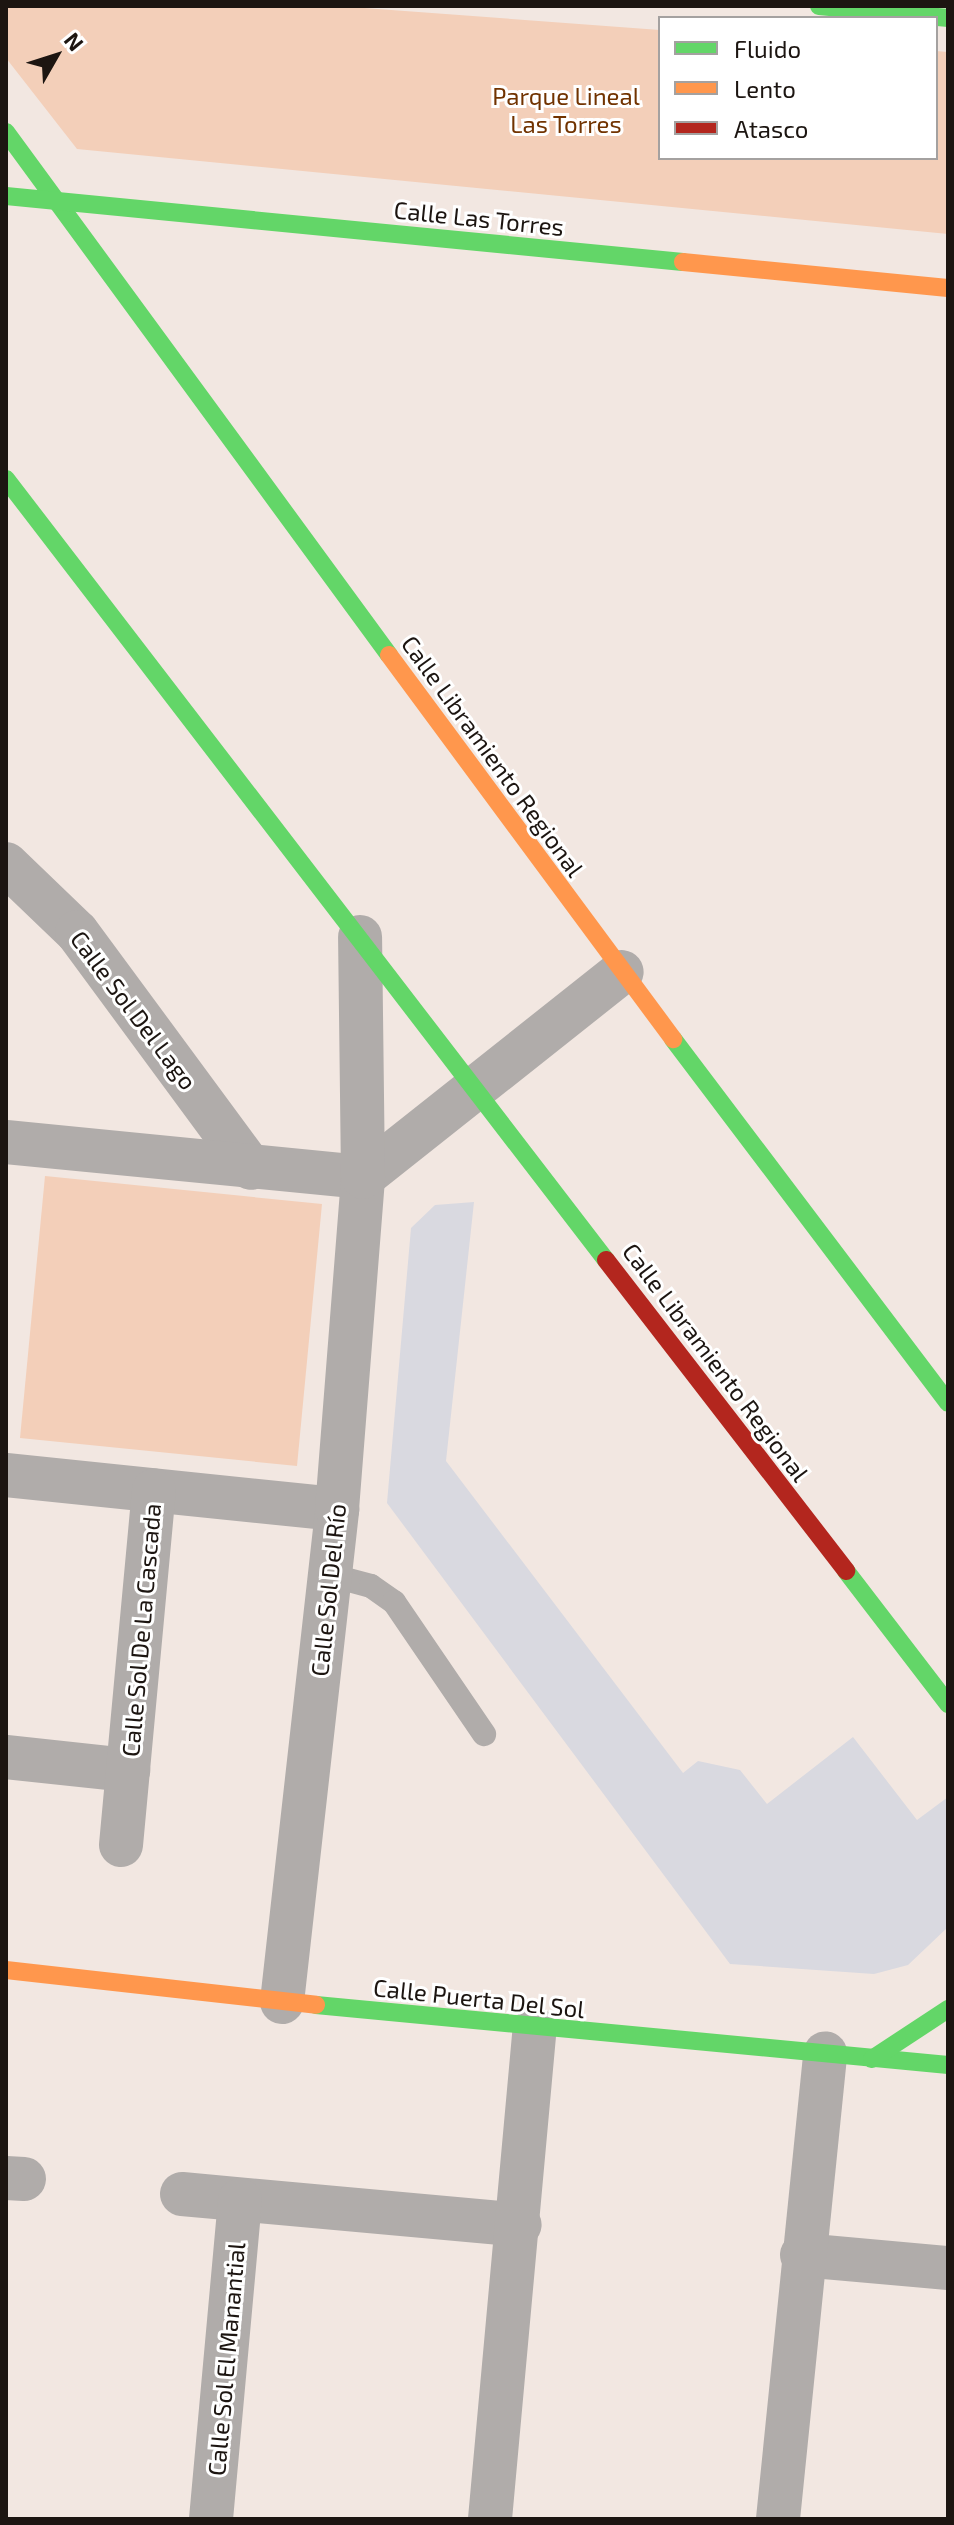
<!DOCTYPE html>
<html>
<head>
<meta charset="utf-8">
<style>
	body { margin:0 }
	#map { position:relative; width:954px; height:2525px; overflow:hidden; background:#f2e7e1; font-family:"Exo 2",sans-serif }
	div>[style] { position:absolute }
	.green>* { inset:0; background:#f3cfb9 }
	.building>* { inset:0; background:#d9d9e0 }
	.lane>* { height:24px; margin:-12px; padding:0 12px; transform-origin:12px; border-radius:12px; background:#b0acaa }
	.street>* { height:44px; margin:-22px; padding:0 22px; transform-origin:22px; border-radius:22px; background:#b0acaa }
	.fast>* { height:18px; margin:-9px; padding:0 9px; transform-origin:9px; border-radius:9px; background:#63d668 }
	.slow>* { height:18px; margin:-9px; padding:0 9px; transform-origin:9px; border-radius:9px; background:#ff974d }
	.jam>* { height:18px; margin:-9px; padding:0 9px; transform-origin:9px; border-radius:9px; background:#b3261e }
	span { translate:-50% -50%; white-space:nowrap; text-align:center; line-height:1.15; -webkit-text-stroke:6px #fff; paint-order:stroke }
	.park-label { font-size:24px; color:#713300 }
	.street-label { font-size:24px; color:#1c1511 }
	.frame { position:absolute; inset:0; border:8px solid #1c1511; pointer-events:none }
	.legend { position:absolute; left:658px; top:16px; width:280px; height:144px; box-sizing:border-box; background:#fff; border:2px solid #a4a1a0; margin:0; padding:10px 14px; list-style:none; font-size:24px; color:#1c1511 }
	.legend li { display:flex; align-items:center; gap:16px; height:40px }
	.legend b { width:40px; border:2px solid #a4a1a0 }
	.north { position:absolute; left:16px; top:16px; width:80px; height:80px; -webkit-text-stroke:6px #fff; paint-order:stroke; rotate:51deg; font-size:22px; font-weight:700; line-height:32px; text-align:center; color:#1c1511 }
	.north::after { content:''; display:block; margin:auto; width:28px; height:36px; background:#1c1511; clip-path:polygon(50% 0,100% 100%,50% 72%,0 100%) }
</style>
</head>
<body>
<div id="map">
	<div class="green">
		<div style="clip-path:polygon(6px 6px,337px 6px,660px 30px,660px 158px,936px 158px,936px 51px,948px 52px,948px 234px,77px 149px,6px 58px)"></div>
		<div style="clip-path:polygon(45px 1176px,322px 1204px,297px 1466px,20px 1438px)"></div>
	</div>
	<div class="building">
		<div style="clip-path:polygon(474px 1202px,446px 1461px,683px 1773px,698px 1761px,740px 1770px,767px 1804px,853px 1737px,917px 1820px,948px 1797px,948px 1927px,908px 1965px,874px 1974px,730px 1964px,387px 1503px,411px 1228px,435px 1205px)"></div>
	</div>
	<div class="lane">
		<div style="left:330px;top:1575px;width:42px;rotate:15deg"></div>
		<div style="left:371px;top:1586px;width:28px;rotate:35deg"></div>
		<div style="left:394px;top:1602px;width:160px;rotate:55.7deg"></div>
	</div>
	<div class="street">
		<div style="left:6px;top:864px;width:98px;rotate:43.8deg"></div>
		<div style="left:77px;top:932px;width:293px;rotate:53.6deg"></div>
		<div style="left:6px;top:1142px;width:359px;rotate:5.6deg"></div>
		<div style="left:363px;top:1177px;width:330px;rotate:-38.4deg"></div>
		<div style="left:6px;top:1475px;width:333px;rotate:5.9deg"></div>
		<div style="left:6px;top:1757px;width:123px;rotate:6.1deg"></div>
		<div style="left:121px;top:1845px;width:356px;rotate:-84.7deg"></div>
		<div style="left:282px;top:2002px;width:496px;rotate:-83.6deg"></div>
		<div style="left:337px;top:1509px;width:333px;rotate:-85.5deg"></div>
		<div style="left:363px;top:1177px;width:240px;rotate:-90.7deg"></div>
		<div style="left:6px;top:2178px;width:18px;rotate:3deg"></div>
		<div style="left:182px;top:2194px;width:339px;rotate:5.2deg"></div>
		<div style="left:802px;top:2255px;width:147px;rotate:5.1deg"></div>
		<div style="left:211px;top:2519px;width:320px;rotate:-84.8deg"></div>
		<div style="left:490px;top:2519px;width:492px;rotate:-84.8deg"></div>
		<div style="left:778px;top:2519px;width:468px;rotate:-84.2deg"></div>
	</div>
	<div class="fast">
		<div style="left:819px;top:6px;width:130px;rotate:5.3deg"></div>
		<div style="left:6px;top:132px;width:648px;rotate:53.78deg"></div>
		<div style="left:6px;top:196px;width:680px;rotate:5.57deg"></div>
		<div style="left:6px;top:479px;width:985px;rotate:52.47deg"></div>
		<div style="left:673px;top:1039px;width:456px;rotate:52.9deg"></div>
		<div style="left:846px;top:1571px;width:168px;rotate:52.5deg"></div>
		<div style="left:316px;top:2005px;width:635px;rotate:5.42deg"></div>
		<div style="left:872px;top:2059px;width:91px;rotate:-33.3deg"></div>
	</div>
	<div class="slow">
		<div style="left:683px;top:262px;width:266px;rotate:5.6deg"></div>
		<div style="left:389px;top:655px;width:478px;rotate:53.5deg"></div>
		<div style="left:6px;top:1970px;width:312px;rotate:6.4deg"></div>
	</div>
	<div class="jam">
		<div style="left:606px;top:1260px;width:393px;rotate:52.3deg"></div>
	</div>
	<div class="park-label">
		<span style="left:566px;top:110px">Parque Lineal<br>Las Torres</span>
	</div>
	<div class="street-label">
		<span style="left:479px;top:218px;rotate:6deg">Calle Las Torres</span>
		<span style="left:493px;top:756px;rotate:54deg">Calle Libramiento Regional</span>
		<span style="left:134px;top:1010px;rotate:53deg">Calle Sol Del Lago</span>
		<span style="left:716px;top:1362px;rotate:53deg">Calle Libramiento Regional</span>
		<span style="left:328px;top:1590px;rotate:-84deg">Calle Sol Del Río</span>
		<span style="left:141px;top:1630px;rotate:-85deg">Calle Sol De La Cascada</span>
		<span style="left:479px;top:1998px;rotate:6deg">Calle Puerta Del Sol</span>
		<span style="left:226px;top:2359px;rotate:-85deg">Calle Sol El Manantial</span>
	</div>
	<div class="frame"></div>
	<ul class="legend">
	<li><b style="height:10px;background:#63d668"></b>Fluido</li>
	<li><b style="height:10px;background:#ff974d"></b>Lento</li>
	<li><b style="height:10px;background:#b3261e"></b>Atasco</li>
	</ul>
	<div class="north">N</div>
</div>
</body>
</html>
